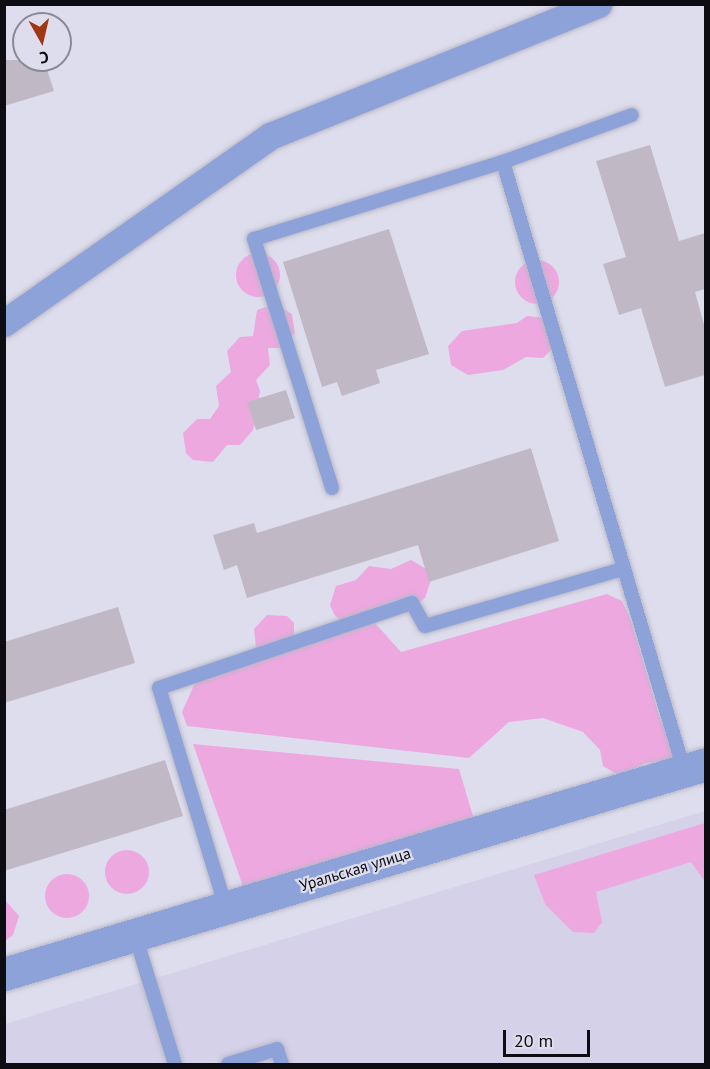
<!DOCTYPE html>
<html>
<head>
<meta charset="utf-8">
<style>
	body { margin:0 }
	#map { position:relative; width:710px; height:1069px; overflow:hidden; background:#dedded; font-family:"PT Sans",sans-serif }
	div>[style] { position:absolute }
	.built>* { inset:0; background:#d4d1e8 }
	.green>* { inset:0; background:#eea8e0 }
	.round { border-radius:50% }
	.building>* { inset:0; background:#c1b8c6 }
	.roads { filter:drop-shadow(0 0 2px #b8b7c6) drop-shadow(0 0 2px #b8b7c6) }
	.service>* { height:14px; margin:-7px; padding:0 7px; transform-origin:7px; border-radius:7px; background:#8ea2da }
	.minor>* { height:27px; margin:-13.5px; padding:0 13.5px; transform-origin:13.5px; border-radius:13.5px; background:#8ea2da }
	.tertiary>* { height:33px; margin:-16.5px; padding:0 16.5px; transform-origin:16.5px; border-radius:16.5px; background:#8ea2da }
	span { translate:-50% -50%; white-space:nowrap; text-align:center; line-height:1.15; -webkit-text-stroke:4.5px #dedded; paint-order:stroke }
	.street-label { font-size:16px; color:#0d0c12 }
	.frame { position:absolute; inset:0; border:6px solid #0d0c12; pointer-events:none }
	.north { position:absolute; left:12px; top:12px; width:60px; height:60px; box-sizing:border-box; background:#dedded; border:2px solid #8a8995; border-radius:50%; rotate:172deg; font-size:16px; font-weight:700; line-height:24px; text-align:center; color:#0d0c12 }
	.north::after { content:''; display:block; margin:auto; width:21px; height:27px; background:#9e3712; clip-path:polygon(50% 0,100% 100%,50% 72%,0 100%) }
	.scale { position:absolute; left:503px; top:1030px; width:87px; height:27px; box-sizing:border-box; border:3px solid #0d0c12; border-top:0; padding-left:8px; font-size:18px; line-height:21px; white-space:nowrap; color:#0d0c12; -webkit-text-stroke:4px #dedded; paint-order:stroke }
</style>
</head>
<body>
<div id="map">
	<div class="built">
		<div style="clip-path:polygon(705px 811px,705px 1064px,5px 1064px,5px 1024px)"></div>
	</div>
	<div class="green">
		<div class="round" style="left:236px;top:253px;width:44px;height:44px"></div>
		<div class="round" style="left:515px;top:260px;width:44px;height:44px"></div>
		<div style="clip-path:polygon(275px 304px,292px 314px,295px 333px,281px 348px,268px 348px,270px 365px,256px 380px,260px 391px,253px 430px,240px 445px,227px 445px,213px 462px,193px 460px,186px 453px,183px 433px,197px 419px,210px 419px,219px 406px,216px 386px,231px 372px,227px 351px,240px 337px,253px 336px,257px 310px)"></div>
		<div style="clip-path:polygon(527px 316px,547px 318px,557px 344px,543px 358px,526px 357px,503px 370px,468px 375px,451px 365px,448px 346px,462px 331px,517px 323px)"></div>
		<div style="clip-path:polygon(411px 560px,428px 570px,431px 580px,425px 598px,417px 604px,395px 600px,341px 621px,334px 614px,330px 605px,336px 586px,356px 580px,369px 566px,391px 569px)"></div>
		<div style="clip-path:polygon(607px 594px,622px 601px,630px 618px,661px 722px,677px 750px,672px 759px,645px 763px,620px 776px,603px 766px,600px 750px,583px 732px,543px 718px,509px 722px,469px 758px,187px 726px,182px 712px,195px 683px,256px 648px,254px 629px,267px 615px,287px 616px,294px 623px,294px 649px,375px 623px,401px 652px)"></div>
		<div style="clip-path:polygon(193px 744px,459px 769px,475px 823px,245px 892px)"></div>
		<div style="clip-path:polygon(705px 823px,705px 882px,691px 862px,596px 892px,602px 922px,594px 933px,573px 932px,545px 904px,534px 875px)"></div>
		<div class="round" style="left:105px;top:850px;width:44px;height:44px"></div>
		<div class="round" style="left:45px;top:874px;width:44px;height:44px"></div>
		<div style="clip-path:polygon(4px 899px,19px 916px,13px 935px,5px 941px)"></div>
	</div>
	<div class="building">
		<div style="clip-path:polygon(4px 60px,44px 60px,54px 91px,4px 106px)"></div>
		<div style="clip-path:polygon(650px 145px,679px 241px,705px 233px,705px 289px,695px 292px,705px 328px,705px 375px,665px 387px,641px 308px,619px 315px,603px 264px,626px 257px,596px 161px)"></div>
		<div style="clip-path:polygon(389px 229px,429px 354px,376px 370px,380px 383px,342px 396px,337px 382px,322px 387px,283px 262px)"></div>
		<div style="clip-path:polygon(286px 390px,295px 418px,256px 430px,247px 402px)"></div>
		<div style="clip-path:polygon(531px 448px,559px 541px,429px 582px,418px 545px,247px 598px,237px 565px,224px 570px,213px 535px,254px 523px,257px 533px)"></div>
		<div style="clip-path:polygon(118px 607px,135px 663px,4px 703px,4px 642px)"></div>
		<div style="clip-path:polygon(165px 760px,183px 816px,4px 871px,4px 810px)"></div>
	</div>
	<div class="roads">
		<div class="service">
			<div style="left:503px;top:162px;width:634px;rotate:73.42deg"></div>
			<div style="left:332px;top:488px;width:261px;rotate:-107.4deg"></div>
			<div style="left:254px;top:239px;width:261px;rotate:-17.2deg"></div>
			<div style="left:503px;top:162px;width:137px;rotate:-20deg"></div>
			<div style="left:226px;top:908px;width:230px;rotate:-106.9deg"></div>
			<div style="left:159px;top:688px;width:267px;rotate:-18.6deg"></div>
			<div style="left:412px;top:603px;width:26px;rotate:61deg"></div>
			<div style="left:425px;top:626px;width:206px;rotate:-16.1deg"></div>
			<div style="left:135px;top:935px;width:135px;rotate:72.8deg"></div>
			<div style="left:228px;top:1064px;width:51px;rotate:-17deg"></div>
			<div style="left:277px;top:1049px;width:16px;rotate:72deg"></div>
		</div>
		<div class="minor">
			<div style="left:4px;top:323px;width:325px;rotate:-35.1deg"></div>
			<div style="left:270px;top:136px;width:354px;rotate:-21.9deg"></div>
		</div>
		<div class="tertiary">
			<div style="left:4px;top:974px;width:733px;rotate:-16.65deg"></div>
		</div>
	</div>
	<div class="street-label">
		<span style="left:355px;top:869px;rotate:-17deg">Уральская улица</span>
	</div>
	<div class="frame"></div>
	<div class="north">С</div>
	<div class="scale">20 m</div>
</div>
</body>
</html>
